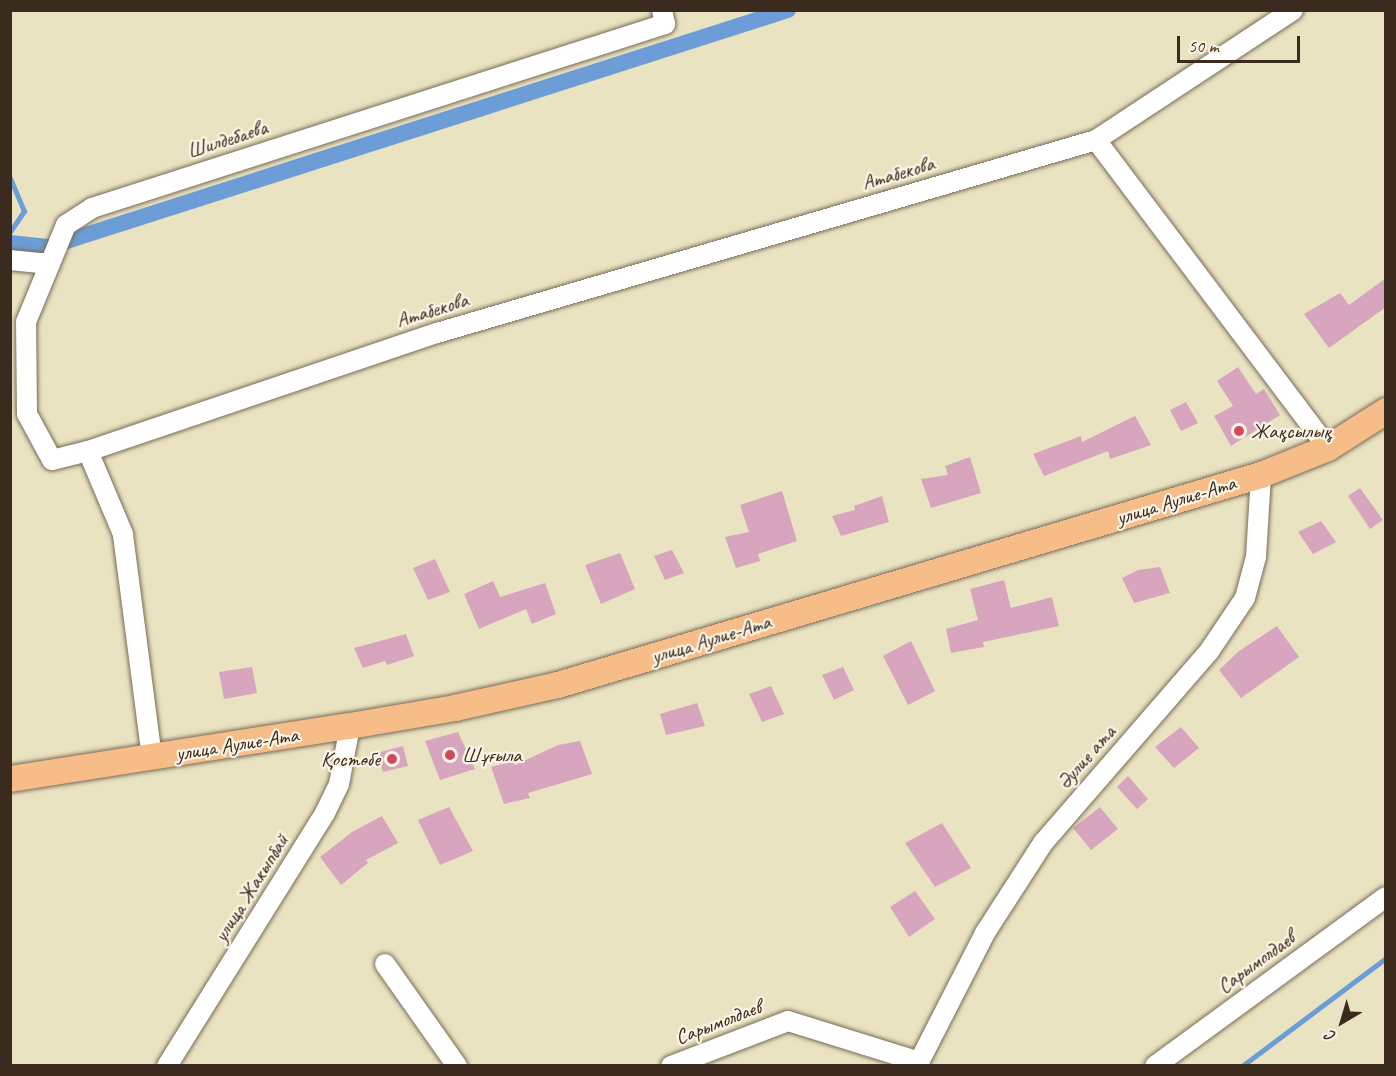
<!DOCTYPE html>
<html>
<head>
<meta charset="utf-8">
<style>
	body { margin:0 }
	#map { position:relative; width:1396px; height:1076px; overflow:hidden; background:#eae3c1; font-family:Caveat,sans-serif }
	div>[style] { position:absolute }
	.stream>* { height:5px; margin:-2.5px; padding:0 2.5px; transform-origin:2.5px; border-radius:2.5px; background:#6c9dd6 }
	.canal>* { height:16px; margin:-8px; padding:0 8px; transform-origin:8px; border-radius:8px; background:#6c9dd6 }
	.building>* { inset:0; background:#d7a6be }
	.roads { filter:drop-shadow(0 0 2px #786b57) drop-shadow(0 0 2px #786b57) }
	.minor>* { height:20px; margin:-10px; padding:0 10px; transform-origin:10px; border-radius:10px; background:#fff }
	.major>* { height:26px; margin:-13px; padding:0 13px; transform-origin:13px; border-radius:13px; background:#f7bd88 }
	.dots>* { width:16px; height:16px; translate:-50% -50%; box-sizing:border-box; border:3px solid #fcf5e5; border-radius:50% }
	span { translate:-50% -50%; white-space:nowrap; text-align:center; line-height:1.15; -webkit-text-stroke:4.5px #fcf5e5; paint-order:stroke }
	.street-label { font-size:21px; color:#3b2a1e }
	.poi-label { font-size:21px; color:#3b2a1e }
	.left { translate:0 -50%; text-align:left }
	.right { translate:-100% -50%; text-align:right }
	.frame { position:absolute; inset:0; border:12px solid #3b2a1e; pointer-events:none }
	.north { position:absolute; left:1312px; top:992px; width:60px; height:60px; -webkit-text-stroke:4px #fcf5e5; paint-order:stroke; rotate:218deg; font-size:16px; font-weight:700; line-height:24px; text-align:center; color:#3b2a1e }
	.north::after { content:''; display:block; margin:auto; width:21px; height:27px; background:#3b2a1e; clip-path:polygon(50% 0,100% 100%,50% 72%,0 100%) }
	.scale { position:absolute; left:1177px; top:36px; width:123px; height:27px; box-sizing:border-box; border:3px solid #3b2a1e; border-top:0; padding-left:8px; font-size:18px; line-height:21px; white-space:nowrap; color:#3b2a1e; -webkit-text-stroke:4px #fcf5e5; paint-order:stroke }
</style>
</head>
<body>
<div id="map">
	<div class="stream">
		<div style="left:10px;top:178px;width:36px;rotate:67deg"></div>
		<div style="left:24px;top:211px;width:25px;rotate:124deg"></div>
		<div style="left:1242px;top:1066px;width:180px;rotate:-36.9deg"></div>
	</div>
	<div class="canal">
		<div style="left:10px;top:243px;width:38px;rotate:6deg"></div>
		<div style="left:48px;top:247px;width:777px;rotate:-17.76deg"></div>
	</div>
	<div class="building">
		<div style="clip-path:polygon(1386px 278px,1386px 307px,1329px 348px,1304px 314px,1340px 293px,1349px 305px)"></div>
		<div style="clip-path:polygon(1238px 367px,1256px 394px,1264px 389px,1280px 415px,1231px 446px,1214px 416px,1233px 406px,1217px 381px)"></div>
		<div style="clip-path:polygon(1186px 402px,1198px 423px,1181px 431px,1170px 410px)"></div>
		<div style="clip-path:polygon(1135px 416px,1151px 445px,1110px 459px,1108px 451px,1044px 476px,1033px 454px,1081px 436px,1082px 442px)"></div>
		<div style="clip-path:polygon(970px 457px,981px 493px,931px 508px,921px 479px,948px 475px,945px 466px)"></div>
		<div style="clip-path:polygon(1360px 488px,1383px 520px,1370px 529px,1348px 496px)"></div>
		<div style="clip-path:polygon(782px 491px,797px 541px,758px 554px,760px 561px,736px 568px,725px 537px,749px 532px,740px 505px)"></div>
		<div style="clip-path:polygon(882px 496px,889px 522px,841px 536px,832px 516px,855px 510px,854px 506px)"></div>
		<div style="clip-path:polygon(1321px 521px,1336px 542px,1313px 554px,1298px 532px)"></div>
		<div style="clip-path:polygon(672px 550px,684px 573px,665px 580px,654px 556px)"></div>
		<div style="clip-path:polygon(620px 553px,635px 589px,601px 604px,585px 565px)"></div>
		<div style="clip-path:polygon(435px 559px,450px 592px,428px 600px,413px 568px)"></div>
		<div style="clip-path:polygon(1160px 567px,1170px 593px,1134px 603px,1122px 578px,1138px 570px)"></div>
		<div style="clip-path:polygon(1004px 580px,1011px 608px,1052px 597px,1059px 626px,983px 642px,984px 647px,951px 653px,946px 629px,978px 620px,970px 589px)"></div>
		<div style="clip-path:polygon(493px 581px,500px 597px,545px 583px,556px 614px,532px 624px,526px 609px,479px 629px,464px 594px)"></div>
		<div style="clip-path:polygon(1277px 626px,1299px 657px,1241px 698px,1219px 670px,1239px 651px)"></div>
		<div style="clip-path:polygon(406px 634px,414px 656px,387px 665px,385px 661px,363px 668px,354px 648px)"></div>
		<div style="clip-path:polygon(911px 641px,935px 691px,908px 705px,883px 656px)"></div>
		<div style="clip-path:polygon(252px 667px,257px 693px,224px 699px,219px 672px)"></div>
		<div style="clip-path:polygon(843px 667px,854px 690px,834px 700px,822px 675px)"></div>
		<div style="clip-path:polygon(771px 686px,784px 714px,762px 722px,749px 694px)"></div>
		<div style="clip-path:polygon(697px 703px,705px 726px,666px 735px,660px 714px)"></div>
		<div style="clip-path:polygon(1181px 727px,1199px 748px,1174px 768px,1155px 747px)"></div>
		<div style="clip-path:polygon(458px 732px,475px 769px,440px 780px,425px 741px)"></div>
		<div style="clip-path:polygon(580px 741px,592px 774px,528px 793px,530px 798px,504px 804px,491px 767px,513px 761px,515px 765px,558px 745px)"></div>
		<div style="clip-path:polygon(403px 746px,408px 766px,383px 772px,377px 753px)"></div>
		<div style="clip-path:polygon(1128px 776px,1148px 799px,1137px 809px,1117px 787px)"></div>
		<div style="clip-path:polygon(449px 807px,473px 851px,440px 865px,418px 820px)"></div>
		<div style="clip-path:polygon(1100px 807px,1118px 829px,1091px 850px,1073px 828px)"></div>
		<div style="clip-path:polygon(382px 816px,398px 843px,366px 860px,368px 863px,341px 885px,320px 857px,352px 832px)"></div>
		<div style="clip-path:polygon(942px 823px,971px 868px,935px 887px,905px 843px)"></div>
		<div style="clip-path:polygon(915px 891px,935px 919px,909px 937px,890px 907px)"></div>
	</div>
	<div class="roads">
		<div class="minor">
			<div style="left:1096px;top:140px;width:386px;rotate:53deg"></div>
			<div style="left:10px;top:260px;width:40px;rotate:5.7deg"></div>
			<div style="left:88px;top:451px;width:37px;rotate:166deg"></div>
			<div style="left:52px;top:460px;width:52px;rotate:-118.5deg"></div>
			<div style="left:27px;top:414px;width:92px;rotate:-90.6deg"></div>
			<div style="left:26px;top:322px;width:105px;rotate:-67.6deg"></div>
			<div style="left:66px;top:225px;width:31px;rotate:-33deg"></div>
			<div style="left:92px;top:208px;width:602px;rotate:-17.8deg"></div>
			<div style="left:665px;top:24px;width:14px;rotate:-102deg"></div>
			<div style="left:152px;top:758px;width:226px;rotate:-97.4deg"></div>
			<div style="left:123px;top:534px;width:90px;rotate:-112.9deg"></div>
			<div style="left:88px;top:451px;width:368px;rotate:-18.7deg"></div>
			<div style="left:437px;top:333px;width:687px;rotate:-16.32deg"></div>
			<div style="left:1096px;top:140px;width:236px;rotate:-33.4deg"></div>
			<div style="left:385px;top:964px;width:125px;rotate:54.8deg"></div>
			<div style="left:167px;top:1066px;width:298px;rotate:-58deg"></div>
			<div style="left:325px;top:813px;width:32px;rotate:-64deg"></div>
			<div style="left:339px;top:784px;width:59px;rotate:-79.3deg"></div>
			<div style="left:671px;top:1066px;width:125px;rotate:-21deg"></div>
			<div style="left:788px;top:1021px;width:138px;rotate:17.3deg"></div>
			<div style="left:917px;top:1066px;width:149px;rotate:-62.9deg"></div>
			<div style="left:985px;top:933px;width:107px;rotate:-57.2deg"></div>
			<div style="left:1043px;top:843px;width:255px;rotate:-49.1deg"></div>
			<div style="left:1210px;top:650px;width:63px;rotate:-56.1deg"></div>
			<div style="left:1245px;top:598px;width:42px;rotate:-75deg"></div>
			<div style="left:1256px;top:557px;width:82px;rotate:-86.5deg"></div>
			<div style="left:1155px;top:1066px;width:286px;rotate:-36.2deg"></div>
		</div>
		<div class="major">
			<div style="left:10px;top:779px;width:344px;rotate:-8.9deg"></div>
			<div style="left:350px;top:726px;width:107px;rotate:-9.7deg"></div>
			<div style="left:455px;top:708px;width:106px;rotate:-12.6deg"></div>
			<div style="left:558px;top:685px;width:734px;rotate:-16.63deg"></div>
			<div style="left:1261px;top:475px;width:72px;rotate:-21.9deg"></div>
			<div style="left:1328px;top:448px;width:69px;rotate:-32.5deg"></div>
		</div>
	</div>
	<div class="dots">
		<div style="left:1239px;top:431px;background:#d1495b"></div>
		<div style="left:450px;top:755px;background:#d1495b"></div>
		<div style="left:392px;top:759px;background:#d1495b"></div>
	</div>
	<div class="street-label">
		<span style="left:227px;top:139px;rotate:-18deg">Шилдебаева</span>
		<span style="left:898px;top:173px;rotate:-16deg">Атабекова</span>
		<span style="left:432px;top:310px;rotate:-17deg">Атабекова</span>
		<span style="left:1176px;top:500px;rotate:-17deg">улица Аулие-Ата</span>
		<span style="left:711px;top:639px;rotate:-17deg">улица Аулие-Ата</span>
		<span style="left:237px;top:744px;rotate:-9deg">улица Аулие-Ата</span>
		<span style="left:1086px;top:757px;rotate:-49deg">Әулие ата</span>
		<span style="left:251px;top:888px;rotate:-58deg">улица Жакыпбай</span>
		<span style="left:1256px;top:962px;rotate:-36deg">Сарымолдаев</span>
		<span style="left:718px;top:1022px;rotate:-21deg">Сарымолдаев</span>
	</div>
	<div class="poi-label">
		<span class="left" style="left:1251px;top:431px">Жақсылық</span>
		<span class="left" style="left:462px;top:755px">Шұғыла</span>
		<span class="right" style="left:380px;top:759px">Қостөбе</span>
	</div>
	<div class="frame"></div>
	<div class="north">С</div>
	<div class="scale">50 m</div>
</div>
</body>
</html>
